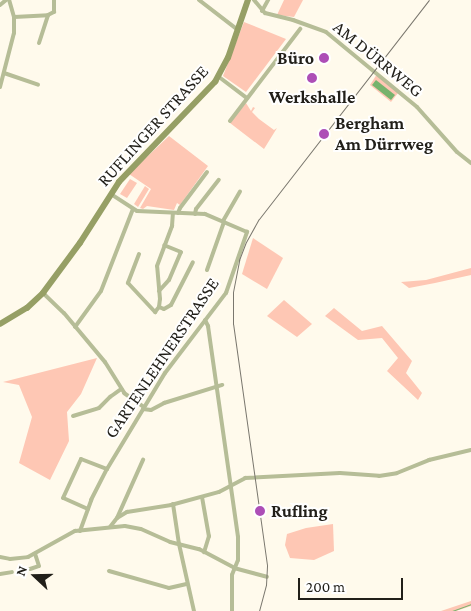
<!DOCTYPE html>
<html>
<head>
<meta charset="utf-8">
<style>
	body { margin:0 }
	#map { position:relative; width:471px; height:611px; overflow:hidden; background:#fffaec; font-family:"Crimson Pro",serif }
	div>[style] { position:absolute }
	.green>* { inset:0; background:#fec7b4 }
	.water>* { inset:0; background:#76b36d }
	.stream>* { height:1px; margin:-0.5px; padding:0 0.5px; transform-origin:0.5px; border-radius:0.5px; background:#76b36d }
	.street>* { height:4px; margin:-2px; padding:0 2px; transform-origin:2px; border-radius:2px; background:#b6bd97 }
	.secondary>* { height:5.5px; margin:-2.75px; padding:0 2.75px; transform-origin:2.75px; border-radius:2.75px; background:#969f65 }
	.rail>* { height:1px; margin:-0.5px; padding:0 0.5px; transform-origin:0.5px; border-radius:0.5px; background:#7a776e }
	.dots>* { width:14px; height:14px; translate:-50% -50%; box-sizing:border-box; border:2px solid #fff; border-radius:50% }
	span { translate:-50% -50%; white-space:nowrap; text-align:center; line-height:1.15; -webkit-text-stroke:4px #fff; paint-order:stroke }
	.poi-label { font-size:18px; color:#211f19; font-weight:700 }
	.right { translate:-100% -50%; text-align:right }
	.left { translate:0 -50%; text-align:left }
	.street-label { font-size:18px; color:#211f19 }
	.north { position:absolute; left:10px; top:551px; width:50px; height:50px; -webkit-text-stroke:4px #fff; paint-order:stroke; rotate:291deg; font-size:14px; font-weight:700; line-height:20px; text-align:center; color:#211f19 }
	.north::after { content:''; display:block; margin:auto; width:18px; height:22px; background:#211f19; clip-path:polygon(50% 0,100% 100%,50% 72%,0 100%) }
	.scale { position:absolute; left:298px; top:578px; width:105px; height:22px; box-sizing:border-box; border:2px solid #211f19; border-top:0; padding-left:6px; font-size:15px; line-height:18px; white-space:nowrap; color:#211f19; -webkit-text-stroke:4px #fff; paint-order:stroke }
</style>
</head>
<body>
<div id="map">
	<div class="green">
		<div style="clip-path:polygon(284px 0,303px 0,294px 17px,277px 15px)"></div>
		<div style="clip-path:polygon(244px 22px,286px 39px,246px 92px,223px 76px)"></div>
		<div style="clip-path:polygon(377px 74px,398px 93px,391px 102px,370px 85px)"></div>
		<div style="clip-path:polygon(246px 103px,251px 111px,253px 107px,255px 108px,252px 112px,259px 119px,274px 130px,277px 128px,264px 149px,230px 123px)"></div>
		<div style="clip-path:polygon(169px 136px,208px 166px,180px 205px,177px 203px,174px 210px,147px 206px,143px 209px,140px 208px,151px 189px,129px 174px)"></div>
		<div style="clip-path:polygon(130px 179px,137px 183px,127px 198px,120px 194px)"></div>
		<div style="clip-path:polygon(145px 186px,149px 189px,138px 207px,134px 204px)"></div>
		<div style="clip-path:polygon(253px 238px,283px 258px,267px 289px,242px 274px)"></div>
		<div style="clip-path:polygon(471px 268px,471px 275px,435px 283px,409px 288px,401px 282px,426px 280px)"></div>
		<div style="clip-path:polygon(284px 300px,312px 324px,297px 337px,267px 316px)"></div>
		<div style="clip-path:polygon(334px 308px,362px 331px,382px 326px,412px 361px,406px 373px,422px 393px,418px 400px,387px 371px,398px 358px,382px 338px,358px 340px,325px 316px)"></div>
		<div style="clip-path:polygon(97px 358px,81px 394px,67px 412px,69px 441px,50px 480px,19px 463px,32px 417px,19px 385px,3px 382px)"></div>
		<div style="clip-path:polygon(333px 524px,334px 551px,314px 560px,290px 558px,285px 545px,287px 534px,306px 528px)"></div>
		<div style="clip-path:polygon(471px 601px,471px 606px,456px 611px,441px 611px)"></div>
	</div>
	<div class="water">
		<div style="clip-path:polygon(376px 80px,395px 95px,391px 100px,372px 85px)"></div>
	</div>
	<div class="stream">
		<div style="left:452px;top:611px;width:20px;rotate:-20deg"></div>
	</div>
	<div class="street">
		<div style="left:199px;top:0;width:49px;rotate:37.6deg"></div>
		<div style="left:254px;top:0;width:17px;rotate:50deg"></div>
		<div style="left:265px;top:13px;width:29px;rotate:14deg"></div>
		<div style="left:293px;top:20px;width:35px;rotate:20deg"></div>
		<div style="left:326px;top:32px;width:118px;rotate:39.5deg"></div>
		<div style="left:417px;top:107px;width:60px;rotate:48.4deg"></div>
		<div style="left:457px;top:152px;width:18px;rotate:38deg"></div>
		<div style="left:0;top:5px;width:8px;rotate:-40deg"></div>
		<div style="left:262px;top:11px;width:13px;rotate:-61deg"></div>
		<div style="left:14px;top:17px;width:34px;rotate:-3deg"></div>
		<div style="left:48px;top:15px;width:7px;rotate:-27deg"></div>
		<div style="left:54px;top:12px;width:12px;rotate:-90deg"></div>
		<div style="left:39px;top:43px;width:29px;rotate:-72deg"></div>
		<div style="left:4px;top:73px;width:36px;rotate:19deg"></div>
		<div style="left:219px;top:77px;width:35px;rotate:37deg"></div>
		<div style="left:0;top:87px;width:56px;rotate:-75.5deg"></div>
		<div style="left:14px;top:33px;width:16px;rotate:-90deg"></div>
		<div style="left:14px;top:17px;width:18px;rotate:-106deg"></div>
		<div style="left:230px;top:121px;width:116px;rotate:-52.7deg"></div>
		<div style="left:178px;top:213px;width:5px;rotate:-68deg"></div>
		<div style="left:180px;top:208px;width:45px;rotate:-53.1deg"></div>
		<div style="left:195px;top:214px;width:5px;rotate:-79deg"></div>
		<div style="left:196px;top:209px;width:37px;rotate:-52deg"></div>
		<div style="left:223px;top:221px;width:34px;rotate:-60deg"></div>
		<div style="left:139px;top:254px;width:31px;rotate:111deg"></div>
		<div style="left:128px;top:283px;width:40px;rotate:47deg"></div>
		<div style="left:155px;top:312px;width:6px;rotate:-51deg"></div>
		<div style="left:159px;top:307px;width:8px;rotate:-83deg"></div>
		<div style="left:160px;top:299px;width:33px;rotate:-95deg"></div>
		<div style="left:157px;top:266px;width:43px;rotate:-69.4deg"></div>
		<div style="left:172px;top:226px;width:13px;rotate:-86deg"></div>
		<div style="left:207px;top:270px;width:51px;rotate:-70.5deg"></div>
		<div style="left:159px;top:291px;width:15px;rotate:-48deg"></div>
		<div style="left:169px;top:280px;width:30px;rotate:-67deg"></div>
		<div style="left:181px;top:252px;width:18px;rotate:-158deg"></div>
		<div style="left:43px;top:293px;width:29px;rotate:44deg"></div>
		<div style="left:64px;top:313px;width:64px;rotate:50.1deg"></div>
		<div style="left:105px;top:362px;width:36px;rotate:58deg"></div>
		<div style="left:124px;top:393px;width:24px;rotate:35deg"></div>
		<div style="left:159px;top:307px;width:5px;rotate:22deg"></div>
		<div style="left:164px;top:309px;width:8px;rotate:-30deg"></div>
		<div style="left:171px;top:305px;width:48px;rotate:-62.9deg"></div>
		<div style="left:205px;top:320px;width:7px;rotate:63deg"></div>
		<div style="left:208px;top:326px;width:213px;rotate:81.9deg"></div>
		<div style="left:238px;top:537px;width:23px;rotate:90deg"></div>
		<div style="left:238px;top:560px;width:16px;rotate:112deg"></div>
		<div style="left:232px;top:575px;width:36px;rotate:90deg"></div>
		<div style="left:75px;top:327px;width:44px;rotate:-54.2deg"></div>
		<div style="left:101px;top:291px;width:88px;rotate:-68.7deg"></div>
		<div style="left:143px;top:409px;width:8px;rotate:7deg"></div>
		<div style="left:151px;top:410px;width:15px;rotate:-28deg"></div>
		<div style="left:164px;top:403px;width:61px;rotate:-17.2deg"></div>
		<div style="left:73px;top:416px;width:27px;rotate:-17deg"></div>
		<div style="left:99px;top:408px;width:16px;rotate:-45deg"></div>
		<div style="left:110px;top:397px;width:14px;rotate:-36deg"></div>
		<div style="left:202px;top:497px;width:40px;rotate:80deg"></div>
		<div style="left:209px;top:536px;width:17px;rotate:107deg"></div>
		<div style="left:173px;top:504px;width:40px;rotate:81.5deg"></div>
		<div style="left:179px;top:544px;width:69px;rotate:77.4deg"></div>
		<div style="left:88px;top:509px;width:27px;rotate:-156deg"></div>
		<div style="left:63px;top:498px;width:43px;rotate:-65.2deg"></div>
		<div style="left:81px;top:459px;width:28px;rotate:21deg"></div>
		<div style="left:117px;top:518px;width:64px;rotate:-65.9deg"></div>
		<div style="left:110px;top:527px;width:11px;rotate:-52deg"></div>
		<div style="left:117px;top:518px;width:12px;rotate:-31deg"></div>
		<div style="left:127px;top:512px;width:45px;rotate:-9deg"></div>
		<div style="left:171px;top:505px;width:50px;rotate:-15.2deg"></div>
		<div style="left:219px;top:492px;width:30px;rotate:-28deg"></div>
		<div style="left:245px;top:478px;width:95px;rotate:-3deg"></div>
		<div style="left:340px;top:473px;width:39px;rotate:4deg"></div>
		<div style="left:379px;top:476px;width:18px;rotate:-9deg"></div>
		<div style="left:397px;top:473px;width:35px;rotate:-22deg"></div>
		<div style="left:429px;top:460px;width:43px;rotate:-13.4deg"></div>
		<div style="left:80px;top:531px;width:33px;rotate:-70deg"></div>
		<div style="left:91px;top:500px;width:35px;rotate:-63deg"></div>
		<div style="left:107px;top:469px;width:112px;rotate:-58.9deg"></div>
		<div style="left:165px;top:373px;width:101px;rotate:-52.7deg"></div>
		<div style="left:226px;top:293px;width:65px;rotate:-71deg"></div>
		<div style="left:247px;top:232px;width:46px;rotate:-156.8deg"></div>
		<div style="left:205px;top:214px;width:68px;rotate:-177.5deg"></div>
		<div style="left:137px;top:211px;width:31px;rotate:-147deg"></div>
		<div style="left:0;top:557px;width:10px;rotate:11deg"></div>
		<div style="left:10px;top:559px;width:18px;rotate:-6deg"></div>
		<div style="left:28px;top:557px;width:54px;rotate:-29deg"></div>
		<div style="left:75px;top:531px;width:50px;rotate:-5.7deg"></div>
		<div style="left:125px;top:526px;width:16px;rotate:11deg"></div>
		<div style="left:141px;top:529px;width:32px;rotate:24deg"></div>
		<div style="left:170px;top:542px;width:30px;rotate:14deg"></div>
		<div style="left:199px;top:549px;width:40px;rotate:28deg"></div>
		<div style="left:234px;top:568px;width:34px;rotate:15deg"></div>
		<div style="left:30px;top:569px;width:9px;rotate:-18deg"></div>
		<div style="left:39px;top:566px;width:13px;rotate:-108deg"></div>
		<div style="left:109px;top:571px;width:62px;rotate:15.8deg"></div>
		<div style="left:169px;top:588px;width:18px;rotate:-13deg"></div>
		<div style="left:0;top:574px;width:12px;rotate:-9deg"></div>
	</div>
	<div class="secondary">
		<div style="left:0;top:324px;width:31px;rotate:-31deg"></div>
		<div style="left:27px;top:308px;width:22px;rotate:-43deg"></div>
		<div style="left:43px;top:293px;width:62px;rotate:-53.5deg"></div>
		<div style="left:80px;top:243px;width:72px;rotate:-57.4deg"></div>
		<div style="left:119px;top:182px;width:139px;rotate:-46.2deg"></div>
		<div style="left:215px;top:82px;width:27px;rotate:-62deg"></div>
		<div style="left:228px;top:58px;width:61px;rotate:-71deg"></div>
	</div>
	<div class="rail">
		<div style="left:259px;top:611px;width:27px;rotate:-75deg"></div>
		<div style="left:266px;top:585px;width:20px;rotate:-87deg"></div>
		<div style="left:267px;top:565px;width:243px;rotate:-98deg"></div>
		<div style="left:233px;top:324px;width:32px;rotate:-90deg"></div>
		<div style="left:233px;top:292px;width:33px;rotate:-79deg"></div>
		<div style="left:239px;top:260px;width:19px;rotate:-69deg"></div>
		<div style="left:246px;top:242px;width:26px;rotate:-61deg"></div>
		<div style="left:259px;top:219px;width:277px;rotate:-52.2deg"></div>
	</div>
	<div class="dots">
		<div style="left:324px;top:58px;background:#ad4eb6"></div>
		<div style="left:312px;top:78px;background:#ad4eb6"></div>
		<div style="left:324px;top:134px;background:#ad4eb6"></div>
		<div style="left:260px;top:511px;background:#ad4eb6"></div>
	</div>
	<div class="poi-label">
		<span class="right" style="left:314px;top:58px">Büro</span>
		<span style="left:312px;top:97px">Werkshalle</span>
		<span class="left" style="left:335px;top:134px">Bergham<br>Am Dürrweg</span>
		<span class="left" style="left:271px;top:511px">Rufling</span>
	</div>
	<div class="street-label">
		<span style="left:378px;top:59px;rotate:39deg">AM DÜRRWEG</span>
		<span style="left:153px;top:126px;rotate:-48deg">RUFLINGER STRASSE</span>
		<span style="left:162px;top:358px;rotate:-56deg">GARTENLEHNERSTRASSE</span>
	</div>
	<div class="north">N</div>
	<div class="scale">200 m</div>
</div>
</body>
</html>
